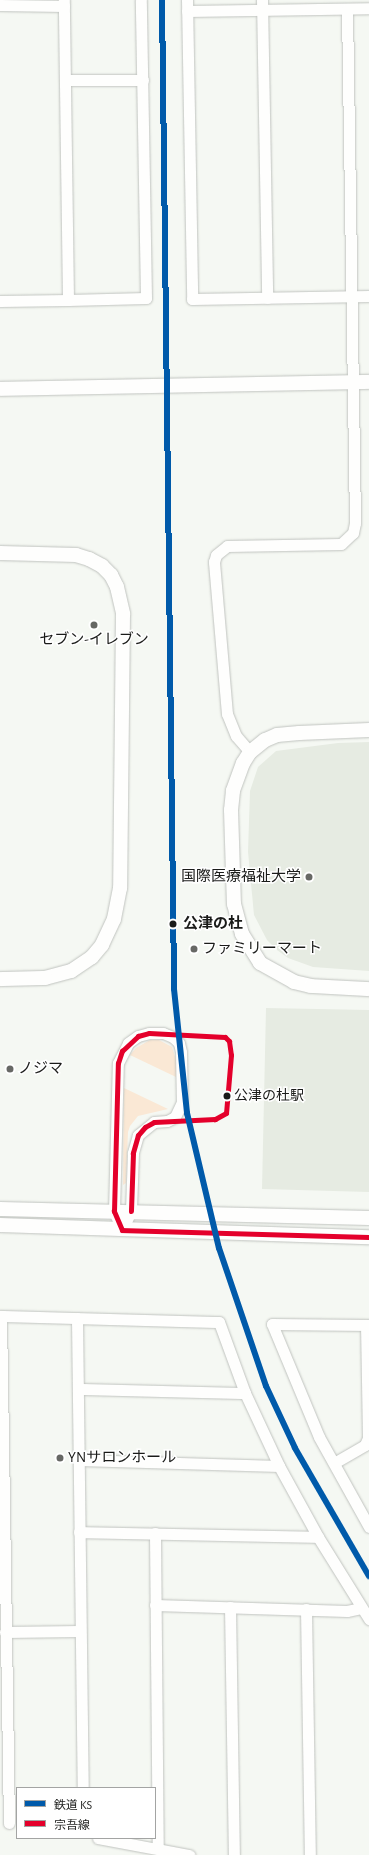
<!DOCTYPE html>
<html>
<head>
<meta charset="utf-8">
<style>
	body { margin:0 }
	#map { position:relative; width:369px; height:1855px; overflow:hidden; background:#f5f8f3; font-family:"Alegreya Sans","Noto Sans JP",sans-serif }
	div>[style] { position:absolute }
	.built>* { inset:0; background:#e6ebe2 }
	.green>* { inset:0; background:#fae8d5 }
	.roads { filter:drop-shadow(0 0 1px #c0c3bf) drop-shadow(0 0 1px #c0c3bf) }
	.minor>* { height:11px; margin:-5.5px; padding:0 5.5px; transform-origin:5.5px; border-radius:5.5px; background:#fefefd }
	.tertiary>* { height:14px; margin:-7px; padding:0 7px; transform-origin:7px; border-radius:7px; background:#fefefd }
	.bus-1>* { height:5px; margin:-2.5px; padding:0 2.5px; transform-origin:2.5px; border-radius:2.5px; background:#e4002b }
	.rail-1>* { height:6px; margin:-3px; padding:0 3px; transform-origin:3px; border-radius:3px; background:#005aaa }
	.dots>* { width:11px; height:11px; translate:-50% -50%; box-sizing:border-box; border:2px solid #fff; border-radius:50% }
	span { translate:-50% -50%; white-space:nowrap; text-align:center; line-height:1.15; -webkit-text-stroke:3px #fff; paint-order:stroke }
	.bus-label { font-size:14px; color:#1a1b19 }
	.left { translate:0 -50%; text-align:left }
	.poi-label { font-size:15px; color:#1a1b19 }
	.right { translate:-100% -50%; text-align:right }
	.stop-label { font-size:15px; color:#1a1b19; font-weight:700 }
	.legend { position:absolute; left:16px; top:1787px; width:140px; height:52px; box-sizing:border-box; background:#fff; border:1px solid #a3a4a3; margin:0; padding:5px 7px; list-style:none; font-size:12px; color:#1a1b19 }
	.legend li { display:flex; align-items:center; gap:8px; height:20px }
	.legend b { width:20px; border:1px solid #a3a4a3 }
</style>
</head>
<body>
<div id="map">
	<div class="built">
		<div style="clip-path:polygon(369px 742px,369px 971px,313px 967px,288px 958px,277px 950px,267px 940px,254px 915px,248px 852px,250px 791px,258px 767px,276px 751px,338px 743px)"></div>
		<div style="clip-path:polygon(266px 1008px,369px 1010px,369px 1192px,262px 1189px)"></div>
	</div>
	<div class="green">
		<div style="clip-path:polygon(150px 1040px,159px 1040px,172px 1047px,176px 1060px,176px 1077px,130px 1055px,136px 1048px)"></div>
		<div style="clip-path:polygon(124px 1088px,168px 1109px,138px 1116px,130px 1126px,128px 1132px,126px 1183px,123px 1185px)"></div>
	</div>
	<div class="roads">
		<div class="minor">
			<div style="left:187px;top:0;width:299px;rotate:89deg"></div>
			<div style="left:192px;top:299px;width:177px;rotate:-1deg"></div>
			<div style="left:262px;top:0;width:298px;rotate:89deg"></div>
			<div style="left:0;top:5px;width:64px;rotate:0.9deg"></div>
			<div style="left:187px;top:11px;width:182px;rotate:-0.9deg"></div>
			<div style="left:65px;top:80px;width:78px"></div>
			<div style="left:68px;top:300px;width:78px;rotate:-1.5deg"></div>
			<div style="left:146px;top:298px;width:298px;rotate:-91deg"></div>
			<div style="left:0;top:301px;width:68px;rotate:-0.8deg"></div>
			<div style="left:68px;top:300px;width:300px;rotate:-90.8deg"></div>
			<div style="left:250px;top:752px;width:21px;rotate:-131deg"></div>
			<div style="left:236px;top:736px;width:24px;rotate:-112deg"></div>
			<div style="left:227px;top:714px;width:153px;rotate:-94.9deg"></div>
			<div style="left:214px;top:562px;width:7px;rotate:-74deg"></div>
			<div style="left:216px;top:555px;width:14px;rotate:-39deg"></div>
			<div style="left:227px;top:546px;width:114px;rotate:-1deg"></div>
			<div style="left:341px;top:544px;width:16px;rotate:-43deg"></div>
			<div style="left:353px;top:533px;width:10px;rotate:-79deg"></div>
			<div style="left:355px;top:523px;width:514px;rotate:-90.89deg"></div>
			<div style="left:149px;top:1033px;width:14px"></div>
			<div style="left:163px;top:1033px;width:11px;rotate:22deg"></div>
			<div style="left:173px;top:1037px;width:8px;rotate:45deg"></div>
			<div style="left:179px;top:1043px;width:9px;rotate:77deg"></div>
			<div style="left:181px;top:1052px;width:50px;rotate:88.9deg"></div>
			<div style="left:182px;top:1102px;width:17px;rotate:115deg"></div>
			<div style="left:175px;top:1117px;width:9px;rotate:153deg"></div>
			<div style="left:167px;top:1121px;width:13px;rotate:176deg"></div>
			<div style="left:154px;top:1122px;width:21px;rotate:141deg"></div>
			<div style="left:138px;top:1135px;width:19px;rotate:106deg"></div>
			<div style="left:133px;top:1153px;width:58px;rotate:92deg"></div>
			<div style="left:131px;top:1211px;width:21px;rotate:115deg"></div>
			<div style="left:122px;top:1230px;width:21px;rotate:-113deg"></div>
			<div style="left:114px;top:1211px;width:148px;rotate:-88.5deg"></div>
			<div style="left:118px;top:1063px;width:22px;rotate:-63deg"></div>
			<div style="left:128px;top:1043px;width:12px;rotate:-35deg"></div>
			<div style="left:138px;top:1036px;width:11px;rotate:-15deg"></div>
			<div style="left:0;top:1316px;width:219px;rotate:1.6deg"></div>
			<div style="left:219px;top:1322px;width:76px;rotate:69.9deg"></div>
			<div style="left:245px;top:1393px;width:81px;rotate:65deg"></div>
			<div style="left:279px;top:1466px;width:81px;rotate:61.2deg"></div>
			<div style="left:318px;top:1537px;width:97px;rotate:58.1deg"></div>
			<div style="left:1px;top:1316px;width:507px;rotate:89.1deg"></div>
			<div style="left:77px;top:1318px;width:470px;rotate:89.3deg"></div>
			<div style="left:369px;top:1325px;width:97px;rotate:-179.4deg"></div>
			<div style="left:272px;top:1324px;width:122px;rotate:67.4deg"></div>
			<div style="left:319px;top:1437px;width:103px;rotate:60.9deg"></div>
			<div style="left:78px;top:1389px;width:167px;rotate:1.4deg"></div>
			<div style="left:79px;top:1460px;width:200px;rotate:1.7deg"></div>
			<div style="left:334px;top:1463px;width:36px;rotate:-30deg"></div>
			<div style="left:365px;top:1445px;width:8px;rotate:-67deg"></div>
			<div style="left:368px;top:1438px;width:113px;rotate:-91deg"></div>
			<div style="left:79px;top:1532px;width:239px;rotate:1.2deg"></div>
			<div style="left:155px;top:1533px;width:315px;rotate:89.5deg"></div>
			<div style="left:155px;top:1605px;width:192px;rotate:1.8deg"></div>
			<div style="left:347px;top:1611px;width:14px;rotate:-12deg"></div>
			<div style="left:230px;top:1607px;width:248px;rotate:89.1deg"></div>
			<div style="left:306px;top:1609px;width:246px;rotate:89.1deg"></div>
			<div style="left:5px;top:1632px;width:75px;rotate:-0.8deg"></div>
			<div style="left:98px;top:1838px;width:93px;rotate:10.6deg"></div>
		</div>
		<div class="tertiary">
			<div style="left:0;top:389px;width:369px;rotate:-1.1deg"></div>
			<div style="left:0;top:553px;width:76px;rotate:1.5deg"></div>
			<div style="left:76px;top:555px;width:14px;rotate:17deg"></div>
			<div style="left:89px;top:559px;width:15px;rotate:28deg"></div>
			<div style="left:102px;top:566px;width:13px;rotate:45deg"></div>
			<div style="left:111px;top:575px;width:13px;rotate:63deg"></div>
			<div style="left:117px;top:587px;width:28px;rotate:77deg"></div>
			<div style="left:123px;top:614px;width:274px;rotate:90.6deg"></div>
			<div style="left:120px;top:888px;width:32px;rotate:101deg"></div>
			<div style="left:114px;top:919px;width:29px;rotate:115deg"></div>
			<div style="left:102px;top:945px;width:16px;rotate:130deg"></div>
			<div style="left:92px;top:957px;width:25px;rotate:146deg"></div>
			<div style="left:71px;top:971px;width:27px;rotate:165deg"></div>
			<div style="left:45px;top:978px;width:45px;rotate:178.7deg"></div>
			<div style="left:369px;top:730px;width:70px;rotate:177.5deg"></div>
			<div style="left:299px;top:733px;width:22px;rotate:175deg"></div>
			<div style="left:277px;top:735px;width:13px;rotate:157deg"></div>
			<div style="left:265px;top:740px;width:19px;rotate:141deg"></div>
			<div style="left:250px;top:752px;width:13px;rotate:122deg"></div>
			<div style="left:243px;top:763px;width:30px;rotate:110deg"></div>
			<div style="left:233px;top:791px;width:19px;rotate:96deg"></div>
			<div style="left:231px;top:810px;width:94px;rotate:88.2deg"></div>
			<div style="left:234px;top:904px;width:31px;rotate:75deg"></div>
			<div style="left:242px;top:934px;width:34px;rotate:58deg"></div>
			<div style="left:260px;top:963px;width:39px;rotate:29deg"></div>
			<div style="left:294px;top:982px;width:17px;rotate:13deg"></div>
			<div style="left:311px;top:986px;width:58px;rotate:3deg"></div>
			<div style="left:0;top:1209px;width:369px;rotate:1.4deg"></div>
			<div style="left:0;top:1225px;width:369px;rotate:1.9deg"></div>
		</div>
	</div>
	<div class="bus-1">
		<div style="left:122px;top:1230px;width:21px;rotate:-113deg"></div>
		<div style="left:114px;top:1211px;width:148px;rotate:-88.5deg"></div>
		<div style="left:118px;top:1063px;width:13px;rotate:-72deg"></div>
		<div style="left:122px;top:1051px;width:22px;rotate:-43deg"></div>
		<div style="left:138px;top:1036px;width:11px;rotate:-15deg"></div>
		<div style="left:149px;top:1033px;width:76px;rotate:3deg"></div>
		<div style="left:225px;top:1037px;width:6px;rotate:45deg"></div>
		<div style="left:229px;top:1041px;width:14px;rotate:82deg"></div>
		<div style="left:231px;top:1055px;width:58px;rotate:94.9deg"></div>
		<div style="left:226px;top:1113px;width:13px;rotate:151deg"></div>
		<div style="left:215px;top:1119px;width:61px;rotate:177.2deg"></div>
		<div style="left:154px;top:1122px;width:10px;rotate:151deg"></div>
		<div style="left:145px;top:1127px;width:11px;rotate:131deg"></div>
		<div style="left:138px;top:1135px;width:19px;rotate:106deg"></div>
		<div style="left:133px;top:1153px;width:58px;rotate:92deg"></div>
		<div style="left:122px;top:1230px;width:247px;rotate:1.6deg"></div>
	</div>
	<div class="rail-1">
		<div style="left:162px;top:0;width:989px;rotate:89.3deg"></div>
		<div style="left:174px;top:989px;width:125px;rotate:84deg"></div>
		<div style="left:187px;top:1113px;width:139px;rotate:76.7deg"></div>
		<div style="left:219px;top:1248px;width:146px;rotate:71.2deg"></div>
		<div style="left:266px;top:1386px;width:68px;rotate:64.9deg"></div>
		<div style="left:295px;top:1448px;width:148px;rotate:60deg"></div>
	</div>
	<div class="dots">
		<div style="left:94px;top:625px;background:#676865"></div>
		<div style="left:309px;top:877px;background:#676865"></div>
		<div style="left:173px;top:924px;background:#1a1b19"></div>
		<div style="left:194px;top:949px;background:#676865"></div>
		<div style="left:10px;top:1069px;background:#676865"></div>
		<div style="left:227px;top:1096px;background:#1a1b19"></div>
		<div style="left:60px;top:1458px;background:#676865"></div>
	</div>
	<div class="bus-label">
		<span class="left" style="left:234px;top:1096px">公津の杜駅</span>
	</div>
	<div class="poi-label">
		<span style="left:94px;top:640px">セブン-イレブン</span>
		<span class="right" style="left:301px;top:877px">国際医療福祉大学</span>
		<span class="left" style="left:202px;top:949px">ファミリーマート</span>
		<span class="left" style="left:18px;top:1069px">ノジマ</span>
		<span class="left" style="left:68px;top:1458px">YNサロンホール</span>
	</div>
	<div class="stop-label">
		<span class="left" style="left:183px;top:924px">公津の杜</span>
	</div>
	<ul class="legend">
	<li><b style="height:5px;background:#005aaa"></b>鉄道 KS</li>
	<li><b style="height:5px;background:#e4002b"></b>宗吾線</li>
	</ul>
</div>
</body>
</html>
